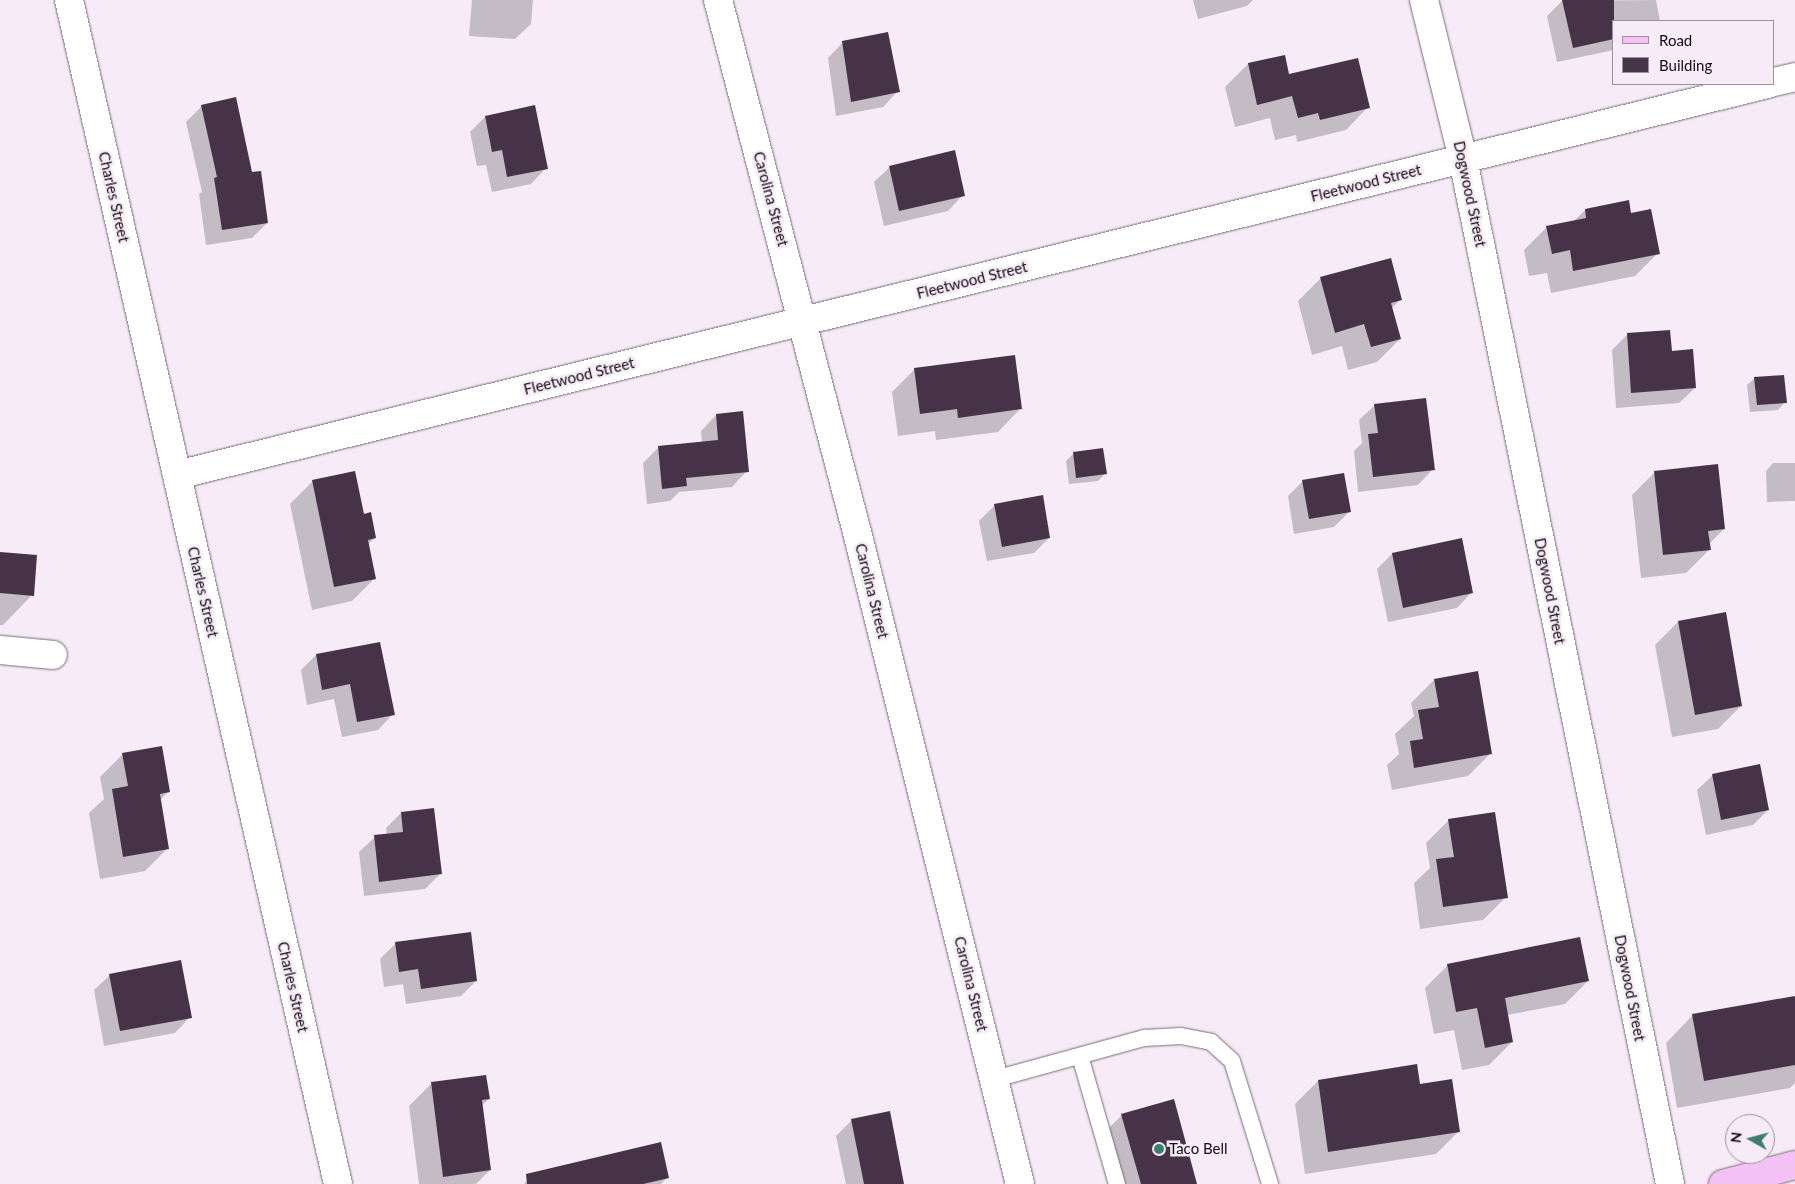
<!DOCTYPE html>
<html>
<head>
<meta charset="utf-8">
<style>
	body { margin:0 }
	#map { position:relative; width:1795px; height:1184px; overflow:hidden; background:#f6ebf6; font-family:Lato,sans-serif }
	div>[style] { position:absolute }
	.shadow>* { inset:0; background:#0003 }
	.building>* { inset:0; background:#473347 }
	.roads { filter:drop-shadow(0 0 1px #776d77) drop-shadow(0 0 1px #776d77) }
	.lane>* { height:16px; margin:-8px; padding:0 8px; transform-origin:8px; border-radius:8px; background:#fff }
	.street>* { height:28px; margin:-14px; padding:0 14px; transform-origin:14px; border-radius:14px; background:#fff }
	.primary>* { height:28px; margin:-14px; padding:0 14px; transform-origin:14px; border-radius:14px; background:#f3c1f4 }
	.dots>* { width:14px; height:14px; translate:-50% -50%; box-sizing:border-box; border:2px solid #f6ebf6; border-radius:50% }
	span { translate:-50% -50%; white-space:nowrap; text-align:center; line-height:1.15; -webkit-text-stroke:5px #f6ebf6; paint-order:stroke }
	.street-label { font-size:15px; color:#120e12 }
	.poi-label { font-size:15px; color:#120e12 }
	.left { translate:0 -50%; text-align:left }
	.legend { position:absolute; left:1612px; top:20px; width:162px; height:65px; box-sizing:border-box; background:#f6ebf6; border:1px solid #9b939b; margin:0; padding:6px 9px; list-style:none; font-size:15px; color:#120e12 }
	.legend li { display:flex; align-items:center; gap:10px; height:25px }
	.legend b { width:25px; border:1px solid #9b939b }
	.north { position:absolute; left:1725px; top:1114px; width:50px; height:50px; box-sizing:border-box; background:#f6ebf6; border:1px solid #9b939b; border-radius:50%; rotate:277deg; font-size:14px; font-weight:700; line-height:20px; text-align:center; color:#120e12 }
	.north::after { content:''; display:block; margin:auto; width:18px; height:22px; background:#3b7d6e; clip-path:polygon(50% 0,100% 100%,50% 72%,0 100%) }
</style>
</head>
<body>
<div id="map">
	<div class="shadow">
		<div style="clip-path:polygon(472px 0,533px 0,531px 24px,515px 39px,469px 36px)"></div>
		<div style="clip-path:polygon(1193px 0,1253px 0,1247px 6px,1198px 19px)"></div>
		<div style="clip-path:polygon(1656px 0,1660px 21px,1614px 21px,1614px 50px,1557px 62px,1547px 16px,1562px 1px)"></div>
		<div style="clip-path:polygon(843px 42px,898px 91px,883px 107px,836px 116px,828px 58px)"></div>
		<div style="clip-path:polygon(1284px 56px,1288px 76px,1368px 107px,1346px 130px,1297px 142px,1296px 135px,1275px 140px,1270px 118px,1235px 127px,1225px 87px,1248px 64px)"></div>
		<div style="clip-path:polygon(202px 106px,251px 173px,267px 223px,252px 238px,206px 245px,199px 194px,202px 192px,186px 122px)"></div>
		<div style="clip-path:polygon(485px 117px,546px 168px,531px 184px,492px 192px,486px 165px,477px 166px,470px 132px)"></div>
		<div style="clip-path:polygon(890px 167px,963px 195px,948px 211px,884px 226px,874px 182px)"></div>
		<div style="clip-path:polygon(1585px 210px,1630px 215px,1658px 253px,1635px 276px,1551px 293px,1547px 273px,1529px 276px,1524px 250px,1547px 227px,1574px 221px)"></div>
		<div style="clip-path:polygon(1320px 279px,1401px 299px,1391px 309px,1400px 339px,1377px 362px,1348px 370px,1342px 346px,1312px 355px,1298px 301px)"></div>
		<div style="clip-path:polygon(1627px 335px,1695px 388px,1679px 403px,1616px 408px,1612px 350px)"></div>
		<div style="clip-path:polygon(915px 369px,1020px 409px,998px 432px,936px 440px,935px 431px,898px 436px,892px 392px)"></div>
		<div style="clip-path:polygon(1755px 378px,1785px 402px,1778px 410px,1750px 412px,1747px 385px)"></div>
		<div style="clip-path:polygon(1375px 405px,1433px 469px,1418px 485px,1358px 492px,1354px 451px,1362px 443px,1359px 420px)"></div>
		<div style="clip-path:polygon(742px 413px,747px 471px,732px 487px,679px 492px,670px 501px,647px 504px,643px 463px,659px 447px,702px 443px,701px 431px,716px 415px)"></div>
		<div style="clip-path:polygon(1074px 453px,1106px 473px,1098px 481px,1069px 484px,1066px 461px)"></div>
		<div style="clip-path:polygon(1773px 463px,1795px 463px,1795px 501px,1767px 502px,1766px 471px)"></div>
		<div style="clip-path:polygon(1655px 472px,1724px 529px,1709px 544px,1709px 550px,1686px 573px,1641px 578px,1632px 495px)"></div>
		<div style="clip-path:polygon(313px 481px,363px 515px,375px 538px,368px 544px,375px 578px,352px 601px,312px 610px,290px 504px)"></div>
		<div style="clip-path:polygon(1303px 481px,1350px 511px,1334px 527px,1294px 534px,1288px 496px)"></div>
		<div style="clip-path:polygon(995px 505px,1049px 538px,1034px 553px,987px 561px,979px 521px)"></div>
		<div style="clip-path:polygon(1461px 540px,1472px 592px,1457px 608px,1388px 622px,1377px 569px,1392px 554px)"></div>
		<div style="clip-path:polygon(0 553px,32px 595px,3px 625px,0 625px)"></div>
		<div style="clip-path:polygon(1678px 622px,1741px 706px,1718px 729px,1672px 737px,1655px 645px)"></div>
		<div style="clip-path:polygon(316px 655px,393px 714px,378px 730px,342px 737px,334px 699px,307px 705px,301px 670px)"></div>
		<div style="clip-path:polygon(1434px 680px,1491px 753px,1468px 776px,1392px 790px,1387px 765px,1399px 754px,1395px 734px,1414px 716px,1411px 703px)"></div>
		<div style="clip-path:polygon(123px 754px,169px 791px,160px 800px,168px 848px,145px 871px,100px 879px,89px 813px,104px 799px,100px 777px)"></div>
		<div style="clip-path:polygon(1713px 775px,1768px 810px,1753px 825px,1706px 835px,1697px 790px)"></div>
		<div style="clip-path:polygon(401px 813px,440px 874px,425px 889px,364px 896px,359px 852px,375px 837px,387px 835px,386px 828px)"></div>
		<div style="clip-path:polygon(1449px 820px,1506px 897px,1483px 920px,1420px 929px,1414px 883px,1430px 868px,1426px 843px)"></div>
		<div style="clip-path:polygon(396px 943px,476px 981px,461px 996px,406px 1004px,403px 984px,384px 987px,380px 959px)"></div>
		<div style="clip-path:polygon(1448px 965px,1588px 981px,1565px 1004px,1507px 1015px,1512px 1042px,1489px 1065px,1462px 1070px,1454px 1030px,1434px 1034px,1425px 988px)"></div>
		<div style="clip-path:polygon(110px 975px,190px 1017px,175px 1033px,104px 1046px,94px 990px)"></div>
		<div style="clip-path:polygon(1795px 997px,1795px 1083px,1790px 1088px,1677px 1108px,1666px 1043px,1693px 1015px)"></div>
		<div style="clip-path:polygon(1318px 1081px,1418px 1085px,1459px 1131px,1436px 1154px,1305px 1174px,1295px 1104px)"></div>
		<div style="clip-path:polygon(432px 1083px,489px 1099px,481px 1106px,490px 1170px,476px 1184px,419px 1184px,409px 1106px)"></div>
		<div style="clip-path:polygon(1122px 1115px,1196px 1184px,1112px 1184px,1099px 1138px)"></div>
		<div style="clip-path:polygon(852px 1120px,902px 1184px,846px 1184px,836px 1136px)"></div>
		<div style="clip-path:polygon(535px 1173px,668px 1177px,661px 1184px,524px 1184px)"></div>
	</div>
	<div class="building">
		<div style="clip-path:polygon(1562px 0,1614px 0,1614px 39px,1573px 48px)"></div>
		<div style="clip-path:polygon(888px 32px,900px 92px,851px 102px,842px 41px)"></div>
		<div style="clip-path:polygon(1285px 55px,1289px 74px,1358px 58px,1370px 108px,1320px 120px,1318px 113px,1298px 118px,1292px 96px,1257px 105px,1248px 63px)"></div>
		<div style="clip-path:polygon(236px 97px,252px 172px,261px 171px,268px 223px,222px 230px,214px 178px,217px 177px,201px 105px)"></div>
		<div style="clip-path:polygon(535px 105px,548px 169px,507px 177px,502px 150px,492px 152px,485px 116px)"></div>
		<div style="clip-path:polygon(955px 150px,965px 196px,899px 211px,889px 166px)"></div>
		<div style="clip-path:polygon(1629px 200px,1631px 213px,1651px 209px,1660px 254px,1573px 271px,1570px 250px,1552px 254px,1546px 226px,1586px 218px,1585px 209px)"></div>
		<div style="clip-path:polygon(1391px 258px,1402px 300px,1391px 303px,1401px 339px,1371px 347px,1364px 324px,1335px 333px,1320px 277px)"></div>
		<div style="clip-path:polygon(1670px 330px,1672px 351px,1693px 349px,1696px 388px,1631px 393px,1627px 333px)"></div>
		<div style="clip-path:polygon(1015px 355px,1022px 409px,958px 418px,957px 409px,920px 414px,914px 368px)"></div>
		<div style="clip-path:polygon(1784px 375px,1787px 403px,1757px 405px,1754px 377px)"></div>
		<div style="clip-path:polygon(1426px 398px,1435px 470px,1373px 477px,1368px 434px,1378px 433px,1374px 404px)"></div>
		<div style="clip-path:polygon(743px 411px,749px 472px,686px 478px,687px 486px,662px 489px,658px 446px,718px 440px,716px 414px)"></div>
		<div style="clip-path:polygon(1103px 448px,1107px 474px,1076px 478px,1073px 452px)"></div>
		<div style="clip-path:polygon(1718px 464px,1725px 529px,1708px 531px,1711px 550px,1663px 555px,1654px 471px)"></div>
		<div style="clip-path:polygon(355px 471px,364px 514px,371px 512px,376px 538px,368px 540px,376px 579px,334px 587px,312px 480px)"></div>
		<div style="clip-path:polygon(1344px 473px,1351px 512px,1309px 519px,1302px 480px)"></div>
		<div style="clip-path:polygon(1043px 495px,1050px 538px,1002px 547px,994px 504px)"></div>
		<div style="clip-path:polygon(1462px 538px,1473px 593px,1403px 608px,1392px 553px)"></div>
		<div style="clip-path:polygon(0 552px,37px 555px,34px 596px,0 593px)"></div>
		<div style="clip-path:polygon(1726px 612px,1742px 706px,1695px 715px,1678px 621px)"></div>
		<div style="clip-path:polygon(380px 642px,395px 715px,357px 722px,350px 684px,322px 690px,316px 654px)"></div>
		<div style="clip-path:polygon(1478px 671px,1492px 754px,1414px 768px,1410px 741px,1423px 739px,1418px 710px,1439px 707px,1434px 679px)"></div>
		<div style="clip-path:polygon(162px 746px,170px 792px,160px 794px,169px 849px,123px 857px,112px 789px,128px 786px,122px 753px)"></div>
		<div style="clip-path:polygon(1760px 764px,1769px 810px,1721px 820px,1712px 774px)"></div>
		<div style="clip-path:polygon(434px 808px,442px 874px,379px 882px,374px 835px,403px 832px,401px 812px)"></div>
		<div style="clip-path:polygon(1495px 812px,1508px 898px,1443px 907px,1436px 859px,1454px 857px,1448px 819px)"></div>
		<div style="clip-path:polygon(471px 932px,477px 981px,421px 989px,418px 969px,399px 972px,395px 942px)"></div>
		<div style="clip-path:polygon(1580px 937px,1589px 981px,1505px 998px,1513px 1042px,1485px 1048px,1477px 1008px,1456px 1012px,1447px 964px)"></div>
		<div style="clip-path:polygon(181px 960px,192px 1018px,120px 1031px,109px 974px)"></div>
		<div style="clip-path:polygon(1795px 996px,1795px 1065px,1704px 1081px,1692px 1014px)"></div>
		<div style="clip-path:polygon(1417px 1064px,1420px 1084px,1452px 1079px,1460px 1132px,1328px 1152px,1318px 1080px)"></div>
		<div style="clip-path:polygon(486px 1075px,490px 1099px,482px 1100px,491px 1170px,443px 1177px,431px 1082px)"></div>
		<div style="clip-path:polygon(1174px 1099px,1197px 1184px,1141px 1184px,1121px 1114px)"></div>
		<div style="clip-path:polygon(890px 1111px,904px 1184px,864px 1184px,851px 1119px)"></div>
		<div style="clip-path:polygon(661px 1142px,669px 1178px,643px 1184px,527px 1184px,526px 1174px)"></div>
	</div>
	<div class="roads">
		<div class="lane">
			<div style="left:1080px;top:1056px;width:133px;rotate:73.9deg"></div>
			<div style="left:995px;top:1079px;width:155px;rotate:-15.4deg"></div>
			<div style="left:1144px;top:1038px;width:37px;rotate:-3deg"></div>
			<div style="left:1181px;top:1036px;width:31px;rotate:11deg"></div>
			<div style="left:1211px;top:1042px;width:28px;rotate:42deg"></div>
			<div style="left:1232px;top:1061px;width:129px;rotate:72.8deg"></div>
		</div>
		<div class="street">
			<div style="left:69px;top:0;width:1214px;rotate:77.2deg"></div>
			<div style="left:718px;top:0;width:550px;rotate:75.36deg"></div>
			<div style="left:857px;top:532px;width:672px;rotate:75.96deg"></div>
			<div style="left:1424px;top:0;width:164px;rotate:76.2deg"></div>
			<div style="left:1463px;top:159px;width:1046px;rotate:78.58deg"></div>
			<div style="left:1774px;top:82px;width:22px;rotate:-13deg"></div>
			<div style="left:177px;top:475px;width:1638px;rotate:-13.81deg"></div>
			<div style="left:0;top:650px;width:53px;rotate:5.4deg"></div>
		</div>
		<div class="primary">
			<div style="left:1723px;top:1184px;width:74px;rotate:-14.8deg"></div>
		</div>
	</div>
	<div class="dots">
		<div style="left:1159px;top:1149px;background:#3b7d6e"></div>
	</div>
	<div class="street-label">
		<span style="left:1366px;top:183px;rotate:-14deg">Fleetwood Street</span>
		<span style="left:1470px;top:194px;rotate:78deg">Dogwood Street</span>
		<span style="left:114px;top:197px;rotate:77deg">Charles Street</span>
		<span style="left:771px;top:199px;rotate:75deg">Carolina Street</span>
		<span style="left:972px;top:280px;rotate:-14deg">Fleetwood Street</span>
		<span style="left:579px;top:376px;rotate:-14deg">Fleetwood Street</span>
		<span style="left:872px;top:591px;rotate:76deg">Carolina Street</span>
		<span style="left:1550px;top:591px;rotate:79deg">Dogwood Street</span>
		<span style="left:203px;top:592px;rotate:77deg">Charles Street</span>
		<span style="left:971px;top:984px;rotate:76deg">Carolina Street</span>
		<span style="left:293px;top:987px;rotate:77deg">Charles Street</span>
		<span style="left:1630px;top:988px;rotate:79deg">Dogwood Street</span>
	</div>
	<div class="poi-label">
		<span class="left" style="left:1169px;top:1149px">Taco Bell</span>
	</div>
	<ul class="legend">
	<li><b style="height:6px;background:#f3c1f4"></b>Road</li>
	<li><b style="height:14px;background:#473347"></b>Building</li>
	</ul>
	<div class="north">N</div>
</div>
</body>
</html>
